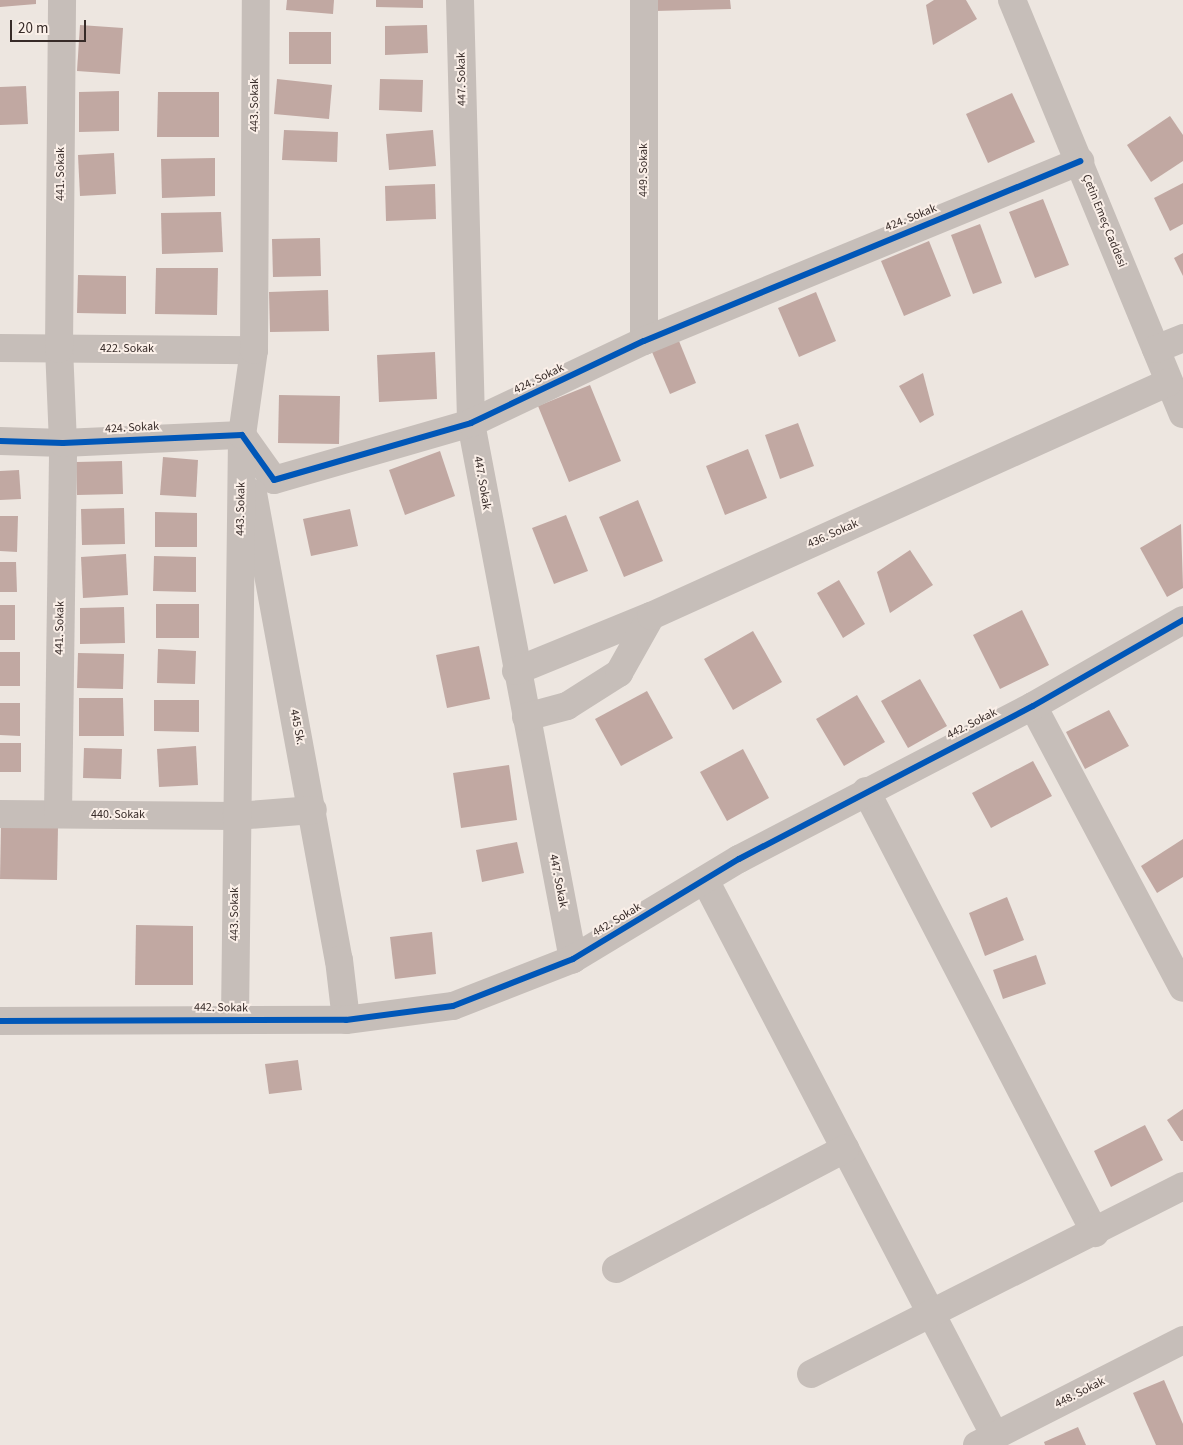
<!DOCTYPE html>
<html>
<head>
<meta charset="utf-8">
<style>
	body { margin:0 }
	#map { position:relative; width:1183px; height:1445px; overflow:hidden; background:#ede6e0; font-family:"Source Sans 3",sans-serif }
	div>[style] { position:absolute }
	.building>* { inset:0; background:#c1a8a2 }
	.minor>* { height:28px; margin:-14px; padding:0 14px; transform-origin:14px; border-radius:14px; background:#c6beb9 }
	.cycleway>* { height:6px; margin:-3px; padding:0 3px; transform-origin:3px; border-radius:3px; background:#0057b8 }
	span { translate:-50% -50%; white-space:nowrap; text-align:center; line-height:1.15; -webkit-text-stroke:4px #faefe8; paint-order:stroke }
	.street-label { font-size:12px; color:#372b28 }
	.scale { position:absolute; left:10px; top:20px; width:76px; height:22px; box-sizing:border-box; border:2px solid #372b28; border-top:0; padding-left:6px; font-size:15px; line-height:18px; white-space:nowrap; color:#372b28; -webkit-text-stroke:4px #faefe8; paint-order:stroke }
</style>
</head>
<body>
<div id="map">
	<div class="building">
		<div style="clip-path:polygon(0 0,36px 0,36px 4px,0 7px)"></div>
		<div style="clip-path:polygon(287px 0,334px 0,333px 14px,286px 10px)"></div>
		<div style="clip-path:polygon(376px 0,423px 0,423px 8px,376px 7px)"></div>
		<div style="clip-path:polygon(654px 0,730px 0,731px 9px,655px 11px)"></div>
		<div style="clip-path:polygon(934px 0,966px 0,977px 19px,933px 45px,926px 5px)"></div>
		<div style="clip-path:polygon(80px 25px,123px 28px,120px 74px,77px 71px)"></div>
		<div style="clip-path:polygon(427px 25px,428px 53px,385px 55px,385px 26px)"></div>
		<div style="clip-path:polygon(289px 32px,331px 32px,331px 64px,289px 64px)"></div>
		<div style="clip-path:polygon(277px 79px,332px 85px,329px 119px,274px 114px)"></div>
		<div style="clip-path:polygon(380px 79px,423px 80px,422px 112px,379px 110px)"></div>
		<div style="clip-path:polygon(26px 86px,28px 124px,0 125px,0 87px)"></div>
		<div style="clip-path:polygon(119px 91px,119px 131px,79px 132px,79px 92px)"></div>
		<div style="clip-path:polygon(158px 92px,219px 92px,219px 137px,157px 137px)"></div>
		<div style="clip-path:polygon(1012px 93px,1035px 142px,988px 163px,966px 114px)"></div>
		<div style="clip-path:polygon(1170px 116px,1183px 135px,1183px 161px,1151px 182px,1127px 145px)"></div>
		<div style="clip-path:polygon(284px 130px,338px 132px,337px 162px,282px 160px)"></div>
		<div style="clip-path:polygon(433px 130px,436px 166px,389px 170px,386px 134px)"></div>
		<div style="clip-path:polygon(114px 153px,116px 194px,80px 196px,78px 155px)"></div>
		<div style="clip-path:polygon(215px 158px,215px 196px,162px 198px,161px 159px)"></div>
		<div style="clip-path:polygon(1183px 183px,1183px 224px,1170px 231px,1154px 198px)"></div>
		<div style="clip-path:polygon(435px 184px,436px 219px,386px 221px,385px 186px)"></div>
		<div style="clip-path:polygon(1043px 199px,1069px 265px,1035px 278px,1009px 212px)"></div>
		<div style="clip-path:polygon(221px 212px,223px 252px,162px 254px,161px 213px)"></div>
		<div style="clip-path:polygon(980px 224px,1002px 283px,973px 294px,951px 235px)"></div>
		<div style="clip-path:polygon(320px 238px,321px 276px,273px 277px,272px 239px)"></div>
		<div style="clip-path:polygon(929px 241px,951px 296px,904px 316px,881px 261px)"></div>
		<div style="clip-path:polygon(1183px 253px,1183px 276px,1174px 258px)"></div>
		<div style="clip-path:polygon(156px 268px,218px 268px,217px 315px,155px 314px)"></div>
		<div style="clip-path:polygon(78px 275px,126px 276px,126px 314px,77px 313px)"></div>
		<div style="clip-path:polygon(328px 290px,329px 331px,270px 332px,269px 292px)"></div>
		<div style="clip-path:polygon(816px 292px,836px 341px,799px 357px,778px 308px)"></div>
		<div style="clip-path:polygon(679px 341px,696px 383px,670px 394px,652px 352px)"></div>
		<div style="clip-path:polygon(435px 352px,437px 399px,379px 402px,377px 355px)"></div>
		<div style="clip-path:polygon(923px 373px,934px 415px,920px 423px,899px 386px)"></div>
		<div style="clip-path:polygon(590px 385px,621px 461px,569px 482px,538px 406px)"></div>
		<div style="clip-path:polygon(279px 395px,340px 396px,339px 444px,278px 443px)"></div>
		<div style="clip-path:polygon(798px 423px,814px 466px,780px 479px,765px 435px)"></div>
		<div style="clip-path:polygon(748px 449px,767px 498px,725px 515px,706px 466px)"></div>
		<div style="clip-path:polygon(440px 451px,455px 496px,405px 515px,389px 470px)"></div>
		<div style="clip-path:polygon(163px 457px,198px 460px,196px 497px,160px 495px)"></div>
		<div style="clip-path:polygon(122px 461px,123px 494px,77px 495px,76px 462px)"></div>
		<div style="clip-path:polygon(19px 470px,21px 499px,0 500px,0 471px)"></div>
		<div style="clip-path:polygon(638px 500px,663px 561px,624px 577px,599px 517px)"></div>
		<div style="clip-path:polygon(124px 508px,125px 544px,82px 545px,81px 509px)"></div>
		<div style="clip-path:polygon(350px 509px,358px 546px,311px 556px,303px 519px)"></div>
		<div style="clip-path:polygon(155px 512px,197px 513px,197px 547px,155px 547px)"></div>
		<div style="clip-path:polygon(566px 515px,588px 571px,554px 584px,532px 528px)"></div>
		<div style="clip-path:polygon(0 516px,18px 516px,17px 552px,0 551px)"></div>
		<div style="clip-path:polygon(1181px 524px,1183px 588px,1167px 597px,1140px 548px)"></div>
		<div style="clip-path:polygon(910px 550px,933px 585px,890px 613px,877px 572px)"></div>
		<div style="clip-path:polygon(126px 554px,128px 595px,83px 598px,81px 557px)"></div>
		<div style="clip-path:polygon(154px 556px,196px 557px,196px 592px,153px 591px)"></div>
		<div style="clip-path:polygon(0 562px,16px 562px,17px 592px,0 592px)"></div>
		<div style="clip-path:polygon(839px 580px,865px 624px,843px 638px,817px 593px)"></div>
		<div style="clip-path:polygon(156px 604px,199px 604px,199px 638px,156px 638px)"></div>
		<div style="clip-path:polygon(0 605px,15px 605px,15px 640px,0 640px)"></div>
		<div style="clip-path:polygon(124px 607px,125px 643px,80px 644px,80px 608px)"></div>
		<div style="clip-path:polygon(1022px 610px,1049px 665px,1000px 689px,973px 635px)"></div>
		<div style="clip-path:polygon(753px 631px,782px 682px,733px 710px,704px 659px)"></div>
		<div style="clip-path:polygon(479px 646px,490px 699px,447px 708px,436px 655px)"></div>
		<div style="clip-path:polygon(158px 649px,196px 651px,195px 684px,157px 683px)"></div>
		<div style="clip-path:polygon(0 652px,20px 652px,20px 686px,0 686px)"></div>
		<div style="clip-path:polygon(78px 653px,124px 654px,123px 689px,77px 688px)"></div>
		<div style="clip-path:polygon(920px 679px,947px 726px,908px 748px,881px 701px)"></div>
		<div style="clip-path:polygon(647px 691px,673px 738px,621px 766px,595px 719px)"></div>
		<div style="clip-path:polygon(857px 695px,885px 742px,844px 766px,816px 719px)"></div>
		<div style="clip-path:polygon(79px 698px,123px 698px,124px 736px,79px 736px)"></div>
		<div style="clip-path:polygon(154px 700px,199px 700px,199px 732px,154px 731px)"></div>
		<div style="clip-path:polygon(0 703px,20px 703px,20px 736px,0 735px)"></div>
		<div style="clip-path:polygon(1109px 710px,1129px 746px,1085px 769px,1066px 732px)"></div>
		<div style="clip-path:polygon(0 743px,21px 743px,21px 772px,0 772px)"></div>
		<div style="clip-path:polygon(196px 746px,198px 785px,159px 787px,157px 749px)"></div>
		<div style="clip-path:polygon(84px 748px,122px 749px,121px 779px,83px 778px)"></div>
		<div style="clip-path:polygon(743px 749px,769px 798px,727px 821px,700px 772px)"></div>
		<div style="clip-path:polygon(1033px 761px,1052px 796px,991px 828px,972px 793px)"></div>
		<div style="clip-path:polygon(509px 765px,517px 820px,461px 828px,453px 773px)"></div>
		<div style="clip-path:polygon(1px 826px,58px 827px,57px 880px,0 879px)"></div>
		<div style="clip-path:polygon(1183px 839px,1183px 877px,1157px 893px,1141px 866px)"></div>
		<div style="clip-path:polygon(517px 842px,524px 873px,482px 882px,476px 850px)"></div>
		<div style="clip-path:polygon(1007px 897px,1024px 940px,985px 956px,969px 913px)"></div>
		<div style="clip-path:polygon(136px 925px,193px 926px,193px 985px,135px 985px)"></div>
		<div style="clip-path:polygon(432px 932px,436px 974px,395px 979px,390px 937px)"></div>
		<div style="clip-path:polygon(1036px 955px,1046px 984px,1003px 999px,993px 970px)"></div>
		<div style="clip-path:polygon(298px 1060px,302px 1090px,269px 1094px,265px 1064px)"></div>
		<div style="clip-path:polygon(1183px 1109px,1183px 1141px,1181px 1141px,1167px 1120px)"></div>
		<div style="clip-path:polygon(1145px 1125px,1163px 1160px,1111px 1187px,1094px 1151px)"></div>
		<div style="clip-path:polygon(1164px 1380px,1183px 1424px,1183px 1445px,1156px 1445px,1133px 1393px)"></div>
		<div style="clip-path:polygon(1078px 1427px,1086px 1445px,1045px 1445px,1044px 1442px)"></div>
	</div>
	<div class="minor">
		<div style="left:460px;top:0;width:423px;rotate:88.5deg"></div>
		<div style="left:471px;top:423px;width:546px;rotate:79.23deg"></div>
		<div style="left:644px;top:0;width:341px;rotate:90deg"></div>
		<div style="left:1012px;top:0;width:448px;rotate:67.6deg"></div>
		<div style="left:0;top:348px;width:254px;rotate:0.5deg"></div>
		<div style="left:1156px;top:349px;width:29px;rotate:-22deg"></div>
		<div style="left:0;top:441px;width:63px;rotate:1.8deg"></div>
		<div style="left:63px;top:443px;width:179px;rotate:-2.6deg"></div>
		<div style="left:242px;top:435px;width:55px;rotate:54.6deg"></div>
		<div style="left:274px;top:480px;width:205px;rotate:-16.1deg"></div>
		<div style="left:471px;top:423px;width:191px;rotate:-25.4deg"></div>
		<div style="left:644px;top:341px;width:472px;rotate:-22.4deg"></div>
		<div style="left:253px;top:493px;width:475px;rotate:79.6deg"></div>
		<div style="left:339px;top:960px;width:60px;rotate:83.3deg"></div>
		<div style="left:516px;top:671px;width:146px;rotate:-22.2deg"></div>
		<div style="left:1033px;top:706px;width:319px;rotate:62deg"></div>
		<div style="left:526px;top:717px;width:42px;rotate:-15deg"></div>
		<div style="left:567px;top:706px;width:62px;rotate:-32.4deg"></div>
		<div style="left:619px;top:673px;width:65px;rotate:-60.7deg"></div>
		<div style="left:651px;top:616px;width:568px;rotate:-24.31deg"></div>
		<div style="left:866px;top:791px;width:498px;rotate:62.6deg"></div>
		<div style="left:0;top:814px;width:236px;rotate:0.5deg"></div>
		<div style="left:236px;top:816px;width:77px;rotate:-4.5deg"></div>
		<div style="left:58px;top:814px;width:371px;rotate:-89.2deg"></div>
		<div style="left:63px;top:443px;width:94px;rotate:-92.4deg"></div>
		<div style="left:59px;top:349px;width:349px;rotate:-89.5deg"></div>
		<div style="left:705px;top:880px;width:627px;rotate:62.45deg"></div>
		<div style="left:235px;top:1019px;width:584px;rotate:-89.31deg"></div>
		<div style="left:242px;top:435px;width:86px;rotate:-82deg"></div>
		<div style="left:254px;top:350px;width:350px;rotate:-89.7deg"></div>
		<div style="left:0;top:1021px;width:346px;rotate:-0.2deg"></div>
		<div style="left:346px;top:1020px;width:108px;rotate:-7.5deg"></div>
		<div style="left:453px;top:1006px;width:129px;rotate:-21.4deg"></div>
		<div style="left:573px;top:959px;width:194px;rotate:-31.1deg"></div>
		<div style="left:739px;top:859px;width:331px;rotate:-27.5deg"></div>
		<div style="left:1033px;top:706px;width:173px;rotate:-29.8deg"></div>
		<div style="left:616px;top:1269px;width:259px;rotate:-27.7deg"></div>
		<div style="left:811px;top:1374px;width:417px;rotate:-26.8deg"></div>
		<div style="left:977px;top:1445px;width:231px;rotate:-27deg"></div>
	</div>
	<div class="cycleway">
		<div style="left:0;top:441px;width:63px;rotate:1.8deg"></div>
		<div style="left:63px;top:443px;width:179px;rotate:-2.6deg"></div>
		<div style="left:242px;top:435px;width:55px;rotate:54.6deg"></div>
		<div style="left:274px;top:480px;width:205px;rotate:-16.1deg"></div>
		<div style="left:471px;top:423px;width:191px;rotate:-25.4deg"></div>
		<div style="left:644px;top:341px;width:472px;rotate:-22.4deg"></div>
		<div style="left:0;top:1021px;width:346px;rotate:-0.2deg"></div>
		<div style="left:346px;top:1020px;width:108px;rotate:-7.5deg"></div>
		<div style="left:453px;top:1006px;width:129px;rotate:-21.4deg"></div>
		<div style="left:573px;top:959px;width:194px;rotate:-31.1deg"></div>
		<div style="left:739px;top:859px;width:331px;rotate:-27.5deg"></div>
		<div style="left:1033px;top:706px;width:173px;rotate:-29.8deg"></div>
	</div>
	<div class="street-label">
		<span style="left:462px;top:79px;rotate:-91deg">447. Sokak</span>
		<span style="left:255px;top:105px;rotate:-90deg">443. Sokak</span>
		<span style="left:644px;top:170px;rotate:-90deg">449. Sokak</span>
		<span style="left:61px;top:174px;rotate:-90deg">441. Sokak</span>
		<span style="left:911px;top:218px;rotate:-22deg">424. Sokak</span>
		<span style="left:1104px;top:221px;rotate:68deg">Çetin Emeç Caddesi</span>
		<span style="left:127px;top:349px">422. Sokak</span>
		<span style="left:539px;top:379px;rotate:-26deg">424. Sokak</span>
		<span style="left:132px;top:428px;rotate:-3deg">424. Sokak</span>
		<span style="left:482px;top:483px;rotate:80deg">447. Sokak</span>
		<span style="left:241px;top:509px;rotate:-89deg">443. Sokak</span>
		<span style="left:833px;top:534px;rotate:-24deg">436. Sokak</span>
		<span style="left:60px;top:628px;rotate:-89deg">441. Sokak</span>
		<span style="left:972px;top:724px;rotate:-27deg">442. Sokak</span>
		<span style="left:297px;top:727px;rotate:79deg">445 Sk.</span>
		<span style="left:118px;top:815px">440. Sokak</span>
		<span style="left:558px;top:881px;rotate:79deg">447. Sokak</span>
		<span style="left:235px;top:914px;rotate:-90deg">443. Sokak</span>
		<span style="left:617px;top:920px;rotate:-31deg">442. Sokak</span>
		<span style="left:221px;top:1008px;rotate:1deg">442. Sokak</span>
		<span style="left:1080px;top:1393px;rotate:-27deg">448. Sokak</span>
	</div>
	<div class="scale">20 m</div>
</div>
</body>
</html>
